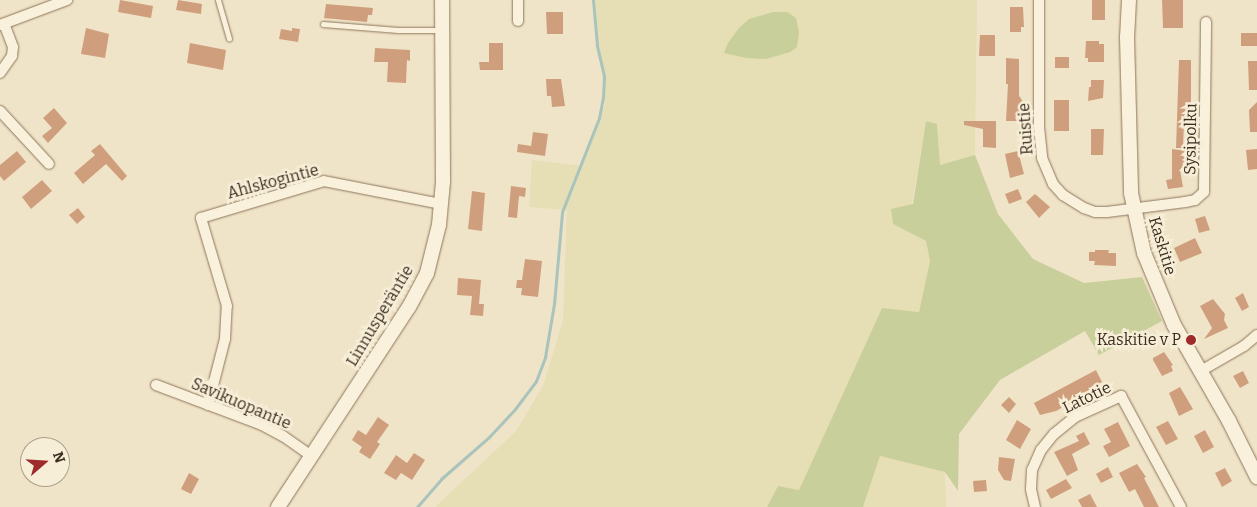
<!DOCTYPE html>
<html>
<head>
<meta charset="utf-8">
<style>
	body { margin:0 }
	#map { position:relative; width:1257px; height:507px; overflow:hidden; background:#f0e4c8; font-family:Bitter,serif }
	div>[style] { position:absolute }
	.farmland>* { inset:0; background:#e6deb5 }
	.green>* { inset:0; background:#c9cf9b }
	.stream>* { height:3px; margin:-1.5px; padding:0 1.5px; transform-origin:1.5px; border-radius:1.5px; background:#a9c4bc }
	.building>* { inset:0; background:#cf9f7d }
	.roads { filter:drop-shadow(0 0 1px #8d765c) drop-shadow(0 0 1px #8d765c) }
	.service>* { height:5px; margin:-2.5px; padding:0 2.5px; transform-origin:2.5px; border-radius:2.5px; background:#faf1dc }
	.minor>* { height:10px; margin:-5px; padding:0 5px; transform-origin:5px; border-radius:5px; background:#faf1dc }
	.tertiary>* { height:14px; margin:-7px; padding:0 7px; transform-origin:7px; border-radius:7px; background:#faf1dc }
	.dots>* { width:14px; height:14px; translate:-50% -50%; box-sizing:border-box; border:2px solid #f7eed8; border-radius:50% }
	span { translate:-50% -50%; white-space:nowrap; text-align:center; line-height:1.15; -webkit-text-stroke:5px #f7eed8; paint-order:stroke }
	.street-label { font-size:16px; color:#3d2e20 }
	.poi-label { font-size:16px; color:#3d2e20 }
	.right { translate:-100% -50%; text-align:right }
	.north { position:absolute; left:20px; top:437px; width:50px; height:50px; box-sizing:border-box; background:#f7eed8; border:1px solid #ada18e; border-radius:50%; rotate:71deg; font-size:14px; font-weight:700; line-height:20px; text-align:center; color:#3d2e20 }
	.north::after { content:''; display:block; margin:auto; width:18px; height:22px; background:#9e2a2b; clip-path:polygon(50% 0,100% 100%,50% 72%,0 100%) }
</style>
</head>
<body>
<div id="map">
	<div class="farmland">
		<div style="clip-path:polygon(595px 0,977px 0,975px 155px,940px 165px,937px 124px,926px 121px,912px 204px,893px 224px,926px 241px,930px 261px,919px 312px,882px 308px,799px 490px,778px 486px,767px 507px,435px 507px,516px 431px,543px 386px,563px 320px,567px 210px,529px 207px,532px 160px,582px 166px,605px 105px)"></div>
		<div style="clip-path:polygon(880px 456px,945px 472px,946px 507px,863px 507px)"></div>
	</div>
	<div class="green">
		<div style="clip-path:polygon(773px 12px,787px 12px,796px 18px,799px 33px,797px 47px,790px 52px,766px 59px,746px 58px,724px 53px,728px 43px,739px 28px,749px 19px)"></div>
		<div style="clip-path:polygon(926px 121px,937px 124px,940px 165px,975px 155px,998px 214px,1033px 259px,1084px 283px,1142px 277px,1162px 321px,1099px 355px,1085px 331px,1000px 380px,959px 434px,958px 491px,945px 472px,880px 456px,863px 507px,767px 507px,778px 486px,799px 490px,882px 308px,919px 312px,930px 261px,926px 241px,893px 224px,891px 209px,913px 204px)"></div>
	</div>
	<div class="stream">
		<div style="left:417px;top:507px;width:37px;rotate:-49deg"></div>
		<div style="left:441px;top:479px;width:64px;rotate:-41.2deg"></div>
		<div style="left:489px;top:437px;width:38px;rotate:-47deg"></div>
		<div style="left:515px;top:409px;width:35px;rotate:-53deg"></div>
		<div style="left:536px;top:381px;width:26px;rotate:-69deg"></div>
		<div style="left:545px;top:357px;width:54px;rotate:-80.4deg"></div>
		<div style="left:554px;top:304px;width:92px;rotate:-85deg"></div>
		<div style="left:562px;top:212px;width:101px;rotate:-68.5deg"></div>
		<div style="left:599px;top:118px;width:21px;rotate:-79deg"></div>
		<div style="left:603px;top:97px;width:21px;rotate:-87deg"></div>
		<div style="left:604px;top:76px;width:32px;rotate:-103deg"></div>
		<div style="left:597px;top:45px;width:45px;rotate:-95.1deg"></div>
	</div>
	<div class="building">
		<div style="clip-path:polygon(120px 0,153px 6px,151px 18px,118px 12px)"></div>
		<div style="clip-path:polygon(178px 0,202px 4px,201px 14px,176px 10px)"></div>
		<div style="clip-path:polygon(1092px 0,1105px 0,1105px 20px,1092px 20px)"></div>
		<div style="clip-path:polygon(1162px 0,1183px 0,1183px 28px,1163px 28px)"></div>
		<div style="clip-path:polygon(326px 4px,373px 8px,372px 15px,368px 15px,367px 22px,324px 18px)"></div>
		<div style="clip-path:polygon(1010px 7px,1023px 7px,1024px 27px,1021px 27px,1021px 32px,1010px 32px)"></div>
		<div style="clip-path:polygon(546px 12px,563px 12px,563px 34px,547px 34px)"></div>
		<div style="clip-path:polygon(86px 28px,109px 34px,105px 58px,81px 54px)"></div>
		<div style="clip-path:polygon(292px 28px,300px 29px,298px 42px,279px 39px,281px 29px,292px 31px)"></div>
		<div style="clip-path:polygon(1241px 33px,1257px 33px,1257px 46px,1241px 46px)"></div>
		<div style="clip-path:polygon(980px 35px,995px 35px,995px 56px,979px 56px)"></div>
		<div style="clip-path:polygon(1086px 41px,1099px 41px,1099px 44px,1104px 44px,1104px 62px,1088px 62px,1088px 58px,1085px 58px)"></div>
		<div style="clip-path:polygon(190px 43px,226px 50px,223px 70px,187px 63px)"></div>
		<div style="clip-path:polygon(489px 43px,503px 43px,503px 70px,480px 70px,479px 62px,489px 62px)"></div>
		<div style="clip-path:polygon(375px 48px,410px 50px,410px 61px,407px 60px,406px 83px,387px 82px,388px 62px,374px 62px)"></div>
		<div style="clip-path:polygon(1055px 57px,1069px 57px,1069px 68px,1055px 68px)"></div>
		<div style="clip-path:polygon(1006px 58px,1019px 59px,1019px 96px,1022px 100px,1020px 121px,1006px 121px,1008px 84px,1006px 84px)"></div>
		<div style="clip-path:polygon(1179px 60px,1191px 60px,1191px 117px,1186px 117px,1186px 123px,1184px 123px,1183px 148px,1176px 148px)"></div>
		<div style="clip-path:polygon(1248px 61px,1257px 61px,1257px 90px,1249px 90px)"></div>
		<div style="clip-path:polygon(546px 79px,561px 79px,565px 106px,552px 107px,551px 96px,547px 96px)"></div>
		<div style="clip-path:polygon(1091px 80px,1104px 80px,1103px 98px,1088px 101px,1089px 87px,1091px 87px)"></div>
		<div style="clip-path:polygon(1054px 100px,1069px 100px,1069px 131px,1054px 131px)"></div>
		<div style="clip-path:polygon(1257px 102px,1257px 132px,1250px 132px,1249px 110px)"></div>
		<div style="clip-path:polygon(54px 108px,67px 123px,48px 143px,42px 136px,52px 128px,43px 118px)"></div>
		<div style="clip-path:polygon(964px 121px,996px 121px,996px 148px,983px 147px,983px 129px,964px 125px)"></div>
		<div style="clip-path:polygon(1091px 129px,1104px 129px,1103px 155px,1091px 155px)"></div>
		<div style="clip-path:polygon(533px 132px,548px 134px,545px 156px,517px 152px,518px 144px,531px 146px)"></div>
		<div style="clip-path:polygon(100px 144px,127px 176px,122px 181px,106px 164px,83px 184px,74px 173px,95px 155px,91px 151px)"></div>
		<div style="clip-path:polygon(1172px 149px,1187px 151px,1187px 170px,1180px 170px,1183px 187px,1168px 189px,1166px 180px,1172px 179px)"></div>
		<div style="clip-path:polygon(1257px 149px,1257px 169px,1248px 170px,1246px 150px)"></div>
		<div style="clip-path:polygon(17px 151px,26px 162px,4px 181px,0 176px,0 165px)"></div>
		<div style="clip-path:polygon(1018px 151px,1024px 174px,1010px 178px,1005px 154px)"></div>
		<div style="clip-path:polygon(42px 180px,52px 191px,31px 209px,22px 197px)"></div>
		<div style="clip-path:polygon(511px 186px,526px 188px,525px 197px,519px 196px,517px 218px,508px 217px)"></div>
		<div style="clip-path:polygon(1018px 189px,1022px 199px,1009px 204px,1005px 194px)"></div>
		<div style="clip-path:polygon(472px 191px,485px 193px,482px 231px,468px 229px)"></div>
		<div style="clip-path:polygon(1035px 194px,1050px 207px,1039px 218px,1026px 202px)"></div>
		<div style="clip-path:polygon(78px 208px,85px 217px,77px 224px,69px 215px)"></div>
		<div style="clip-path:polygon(1205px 216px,1210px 230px,1199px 233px,1195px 219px)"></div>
		<div style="clip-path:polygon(1195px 238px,1202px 253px,1180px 262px,1174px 248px)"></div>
		<div style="clip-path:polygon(1095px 250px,1109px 250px,1108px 253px,1116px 253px,1116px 266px,1094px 265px,1095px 261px,1089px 261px,1089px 252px,1095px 252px)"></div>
		<div style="clip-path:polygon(525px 259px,542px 261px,538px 297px,521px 295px,522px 288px,516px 288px,517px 280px,522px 280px)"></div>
		<div style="clip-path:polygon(458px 278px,481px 280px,479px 304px,484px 304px,483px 316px,470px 315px,472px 296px,457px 295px)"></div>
		<div style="clip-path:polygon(1243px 293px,1249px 307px,1242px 311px,1235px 298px)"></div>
		<div style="clip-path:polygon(1213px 299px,1225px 314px,1224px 320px,1228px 328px,1204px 339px,1212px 328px,1200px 306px)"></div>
		<div style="clip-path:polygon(1164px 352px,1173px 365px,1171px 366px,1173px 371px,1162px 376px,1153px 360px,1153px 358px)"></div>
		<div style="clip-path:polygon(1096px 370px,1102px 382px,1096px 385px,1098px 388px,1056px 411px,1040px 415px,1034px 403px)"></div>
		<div style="clip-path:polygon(1243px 371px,1249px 383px,1240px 388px,1233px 376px)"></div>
		<div style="clip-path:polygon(1180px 387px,1193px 409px,1179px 416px,1169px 393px)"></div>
		<div style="clip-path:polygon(1009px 397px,1016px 404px,1009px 413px,1001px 405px)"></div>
		<div style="clip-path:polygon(378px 417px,389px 425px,377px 442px,380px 444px,370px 459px,359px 452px,362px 447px,352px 440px,358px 430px,366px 435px)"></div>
		<div style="clip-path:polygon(1017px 420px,1031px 429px,1020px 449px,1006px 440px)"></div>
		<div style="clip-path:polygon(1168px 421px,1178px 439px,1166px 445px,1156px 427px)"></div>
		<div style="clip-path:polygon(1118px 422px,1130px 446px,1109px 457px,1103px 446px,1111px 442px,1104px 429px)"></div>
		<div style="clip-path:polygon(1205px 430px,1214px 447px,1203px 453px,1194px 436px)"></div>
		<div style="clip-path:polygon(1084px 432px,1090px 444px,1072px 454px,1078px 470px,1067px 476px,1054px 452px,1079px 441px,1076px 436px)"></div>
		<div style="clip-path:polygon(414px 453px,425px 460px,412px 480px,401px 473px,396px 480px,384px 473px,396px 455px,407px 463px)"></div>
		<div style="clip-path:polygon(999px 457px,1015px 459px,1011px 481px,1004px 480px,998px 470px)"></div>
		<div style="clip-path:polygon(1137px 464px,1146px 477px,1144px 478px,1159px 507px,1144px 507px,1135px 489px,1129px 492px,1119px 473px)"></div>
		<div style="clip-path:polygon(1108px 467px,1113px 477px,1101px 483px,1096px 474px)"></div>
		<div style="clip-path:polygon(1225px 468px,1232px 481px,1222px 487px,1215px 473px)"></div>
		<div style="clip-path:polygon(189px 473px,199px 479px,191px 494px,181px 489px)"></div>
		<div style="clip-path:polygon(1066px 479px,1072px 488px,1051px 499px,1046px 490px)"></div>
		<div style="clip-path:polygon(986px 480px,987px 491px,974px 492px,973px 481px)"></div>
		<div style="clip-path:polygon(1090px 494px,1097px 507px,1082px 507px,1078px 500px)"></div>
	</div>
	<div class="roads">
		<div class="service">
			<div style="left:218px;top:0;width:40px;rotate:74deg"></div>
			<div style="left:323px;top:24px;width:75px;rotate:4.6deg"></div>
			<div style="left:398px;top:30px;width:44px"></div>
		</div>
		<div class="minor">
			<div style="left:518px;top:0;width:21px;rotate:90deg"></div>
			<div style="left:1039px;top:0;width:127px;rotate:90deg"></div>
			<div style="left:1039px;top:127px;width:31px;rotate:84deg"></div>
			<div style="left:1042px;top:158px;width:28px;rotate:67deg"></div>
			<div style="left:1053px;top:184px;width:15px;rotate:48deg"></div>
			<div style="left:1063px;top:195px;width:25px;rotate:32deg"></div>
			<div style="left:1084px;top:208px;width:12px;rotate:20deg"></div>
			<div style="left:1095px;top:212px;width:12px"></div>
			<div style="left:1107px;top:212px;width:79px;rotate:-7.3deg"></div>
			<div style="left:1185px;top:202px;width:10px;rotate:-11deg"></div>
			<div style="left:1195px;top:200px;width:12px;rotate:-42deg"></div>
			<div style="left:1204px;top:192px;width:170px;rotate:-89.3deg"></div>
			<div style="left:0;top:25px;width:72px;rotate:-20.5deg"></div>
			<div style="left:0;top:73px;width:21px;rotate:-55deg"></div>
			<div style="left:12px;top:56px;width:9px;rotate:-84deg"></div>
			<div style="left:13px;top:47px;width:25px;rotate:-111deg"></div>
			<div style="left:0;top:111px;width:72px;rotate:47.2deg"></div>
			<div style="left:1199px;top:372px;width:52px;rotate:-30deg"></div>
			<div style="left:1244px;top:346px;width:17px;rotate:-40deg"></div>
			<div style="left:156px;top:385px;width:113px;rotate:20.7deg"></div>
			<div style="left:262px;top:425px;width:24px;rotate:28deg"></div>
			<div style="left:283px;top:436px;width:35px;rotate:35deg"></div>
			<div style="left:208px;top:405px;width:68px;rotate:-75.6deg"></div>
			<div style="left:225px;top:339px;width:33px;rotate:-87deg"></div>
			<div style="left:227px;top:306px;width:92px;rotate:-106.5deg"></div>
			<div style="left:201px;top:218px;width:128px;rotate:-16.7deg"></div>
			<div style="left:324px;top:181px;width:119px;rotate:11.1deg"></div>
			<div style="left:1035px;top:507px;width:18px;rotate:-103deg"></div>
			<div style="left:1031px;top:489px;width:19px;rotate:-87deg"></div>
			<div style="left:1032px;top:470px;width:22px;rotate:-66deg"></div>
			<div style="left:1041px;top:450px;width:21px;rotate:-51deg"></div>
			<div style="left:1054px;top:434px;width:27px;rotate:-39deg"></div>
			<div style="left:1075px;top:417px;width:51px;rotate:-24.5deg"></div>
			<div style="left:1121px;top:396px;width:126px;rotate:61.6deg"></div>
		</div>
		<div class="tertiary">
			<div style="left:1129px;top:0;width:37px;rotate:93deg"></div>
			<div style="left:1127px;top:37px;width:156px;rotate:88.5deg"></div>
			<div style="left:1131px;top:193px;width:61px;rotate:77.8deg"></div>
			<div style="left:1144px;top:253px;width:78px;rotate:67.4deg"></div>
			<div style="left:1174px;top:325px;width:111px;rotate:60.2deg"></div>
			<div style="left:1229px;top:421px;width:63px;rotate:63.4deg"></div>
			<div style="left:278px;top:507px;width:239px;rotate:-56.8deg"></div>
			<div style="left:409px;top:307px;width:38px;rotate:-62deg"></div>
			<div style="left:427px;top:273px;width:49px;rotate:-76deg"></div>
			<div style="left:439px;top:225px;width:43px;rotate:-84.7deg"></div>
			<div style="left:443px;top:182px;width:182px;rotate:-90.3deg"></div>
		</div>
	</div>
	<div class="dots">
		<div style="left:1191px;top:340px;background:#9e2a2b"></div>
	</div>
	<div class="street-label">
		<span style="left:1026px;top:129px;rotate:-94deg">Ruistie</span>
		<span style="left:1191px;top:139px;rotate:-89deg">Sysipolku</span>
		<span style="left:273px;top:182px;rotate:-15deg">Ahlskogintie</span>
		<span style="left:1162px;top:246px;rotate:73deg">Kaskitie</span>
		<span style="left:380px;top:316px;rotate:-59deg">Linnusperäntie</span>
		<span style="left:1087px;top:398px;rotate:-26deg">Latotie</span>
		<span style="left:241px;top:404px;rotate:23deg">Savikuopantie</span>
	</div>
	<div class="poi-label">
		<span class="right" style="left:1181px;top:340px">Kaskitie v P</span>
	</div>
	<div class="north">N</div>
</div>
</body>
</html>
